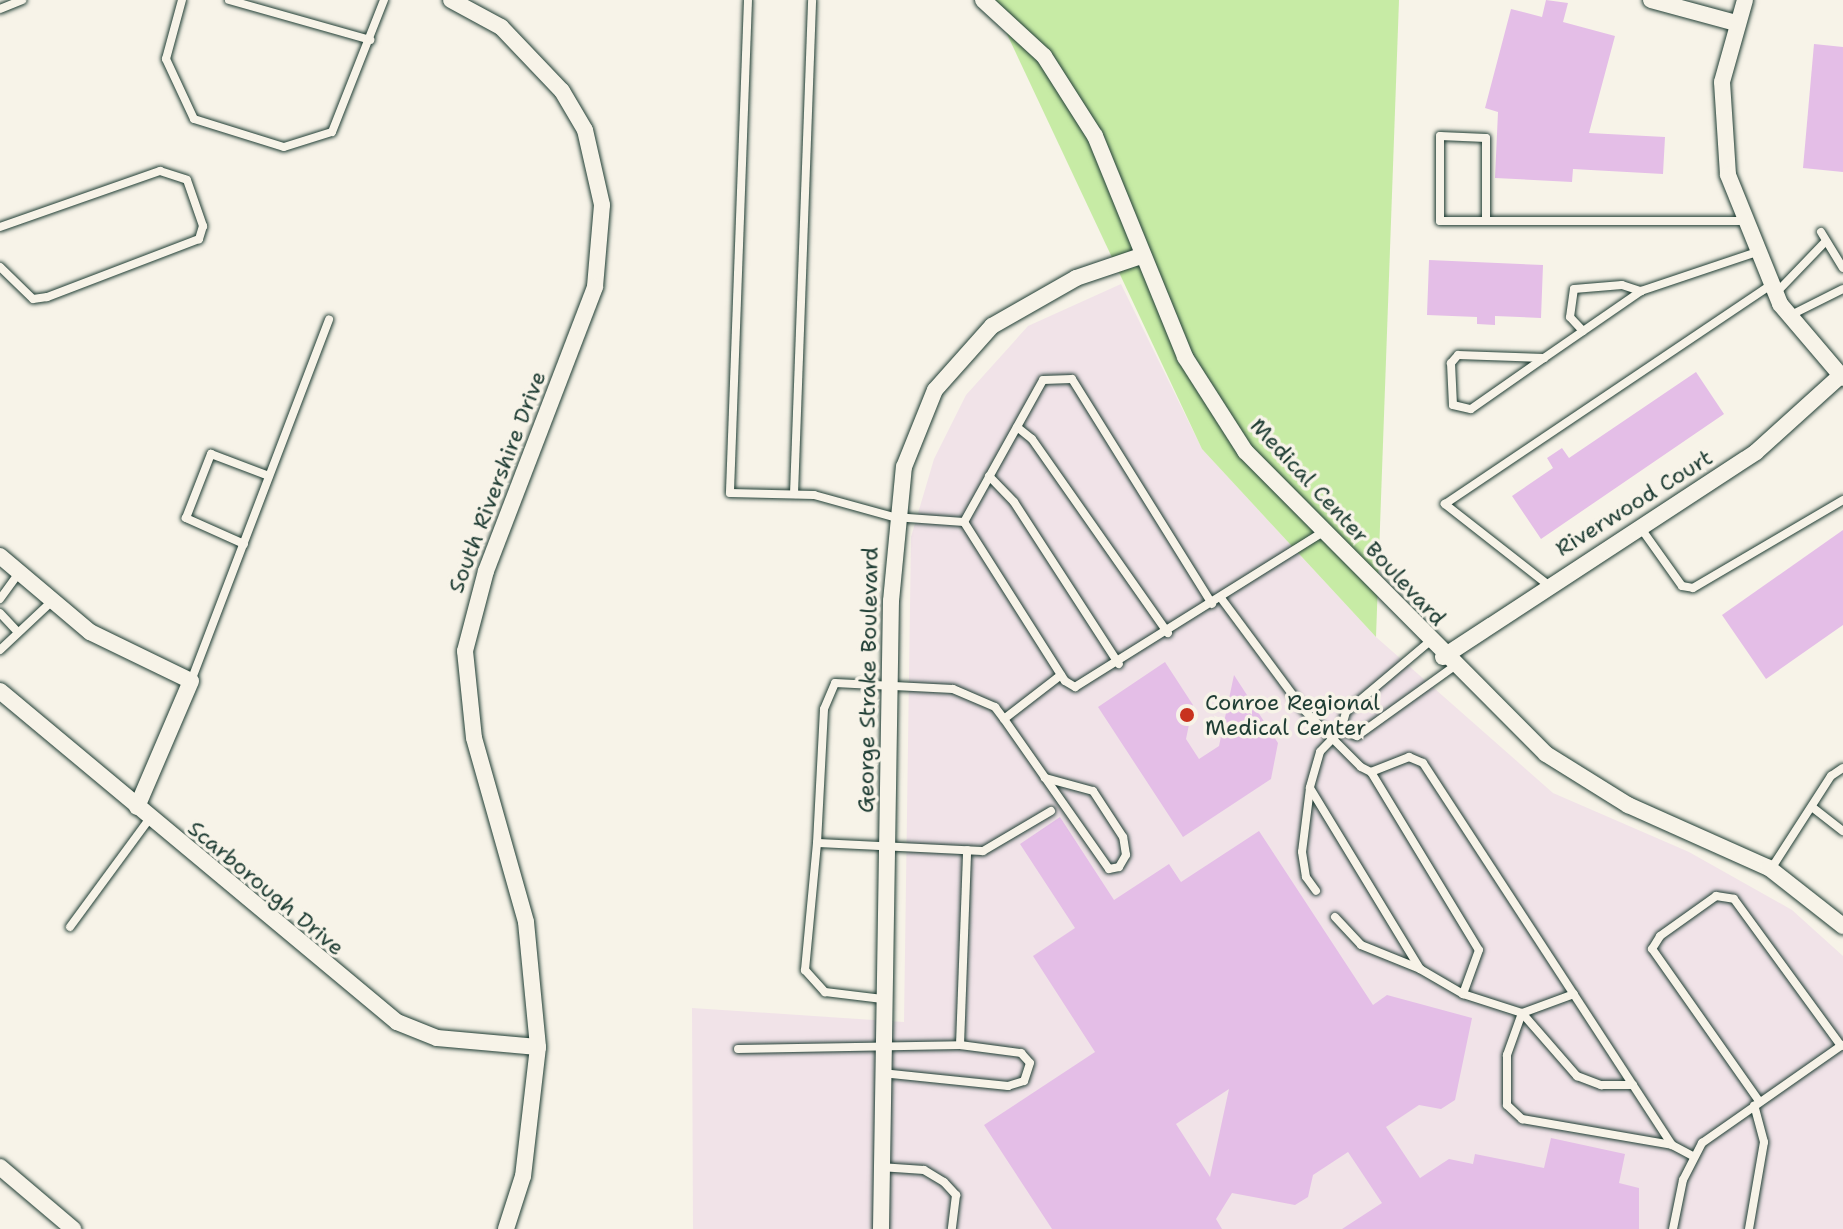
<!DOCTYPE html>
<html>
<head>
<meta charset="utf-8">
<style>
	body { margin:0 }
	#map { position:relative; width:1843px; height:1229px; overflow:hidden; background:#f7f3e8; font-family:"Shantell Sans",sans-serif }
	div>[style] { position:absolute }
	.built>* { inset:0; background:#f1e3e8 }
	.green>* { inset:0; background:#c7eba5 }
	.building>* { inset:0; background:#e4bee7 }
	.roads { filter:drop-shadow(0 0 2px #1f3d34) drop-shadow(0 0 2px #1f3d34) }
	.lane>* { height:8px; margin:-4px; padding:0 4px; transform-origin:4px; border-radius:4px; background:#f7f3e8 }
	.street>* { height:16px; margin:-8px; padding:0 8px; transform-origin:8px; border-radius:8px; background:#f7f3e8 }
	.dots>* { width:22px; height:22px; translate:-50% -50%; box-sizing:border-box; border:4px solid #f7f3e8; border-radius:50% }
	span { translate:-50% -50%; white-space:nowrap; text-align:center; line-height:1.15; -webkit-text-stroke:7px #f7f3e8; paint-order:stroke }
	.street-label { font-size:22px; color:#1f3d34 }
	.poi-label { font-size:22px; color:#1f3d34 }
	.left { translate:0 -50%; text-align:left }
</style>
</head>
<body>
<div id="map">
	<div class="built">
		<div style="clip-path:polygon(1121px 284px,1202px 449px,1376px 637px,1553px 793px,1689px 852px,1792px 910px,1843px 956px,1843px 1229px,693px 1229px,692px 1008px,904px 1022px,911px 537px,934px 459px,966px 395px,1028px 326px)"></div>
	</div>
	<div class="green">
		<div style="clip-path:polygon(991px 0,1399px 0,1376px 637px,1202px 449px)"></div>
	</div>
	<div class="building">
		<div style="clip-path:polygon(1546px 0,1568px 3px,1563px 22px,1615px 36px,1589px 133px,1665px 137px,1663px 174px,1573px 169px,1572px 182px,1495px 178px,1498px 112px,1485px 108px,1511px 9px,1542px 17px)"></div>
		<div style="clip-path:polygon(1814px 44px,1843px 47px,1843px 172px,1803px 168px)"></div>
		<div style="clip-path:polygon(1429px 260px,1543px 265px,1541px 318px,1495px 316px,1495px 325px,1477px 324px,1477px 317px,1427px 315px)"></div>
		<div style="clip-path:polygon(1696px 372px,1724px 414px,1541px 539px,1512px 496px,1553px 468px,1547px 458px,1562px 448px,1569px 458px)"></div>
		<div style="clip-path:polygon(1843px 530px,1843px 625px,1766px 679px,1722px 615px)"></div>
		<div style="clip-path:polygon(1165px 662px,1193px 705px,1186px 739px,1199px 759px,1219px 746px,1234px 675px,1278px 743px,1271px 779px,1183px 837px,1098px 707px)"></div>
		<div style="clip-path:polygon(evenodd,1060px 817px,1114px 900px,1169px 864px,1181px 882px,1259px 831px,1373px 1005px,1387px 995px,1472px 1018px,1455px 1100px,1441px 1109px,1419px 1105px,1386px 1127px,1420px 1178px,1449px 1159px,1473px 1164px,1475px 1154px,1544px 1168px,1551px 1138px,1625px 1154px,1619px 1183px,1639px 1188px,1639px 1229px,1342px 1229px,1382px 1203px,1348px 1152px,1313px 1175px,1308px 1197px,1295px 1205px,1232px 1193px,1216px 1219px,1222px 1229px,1052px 1229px,984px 1125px,1095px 1052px,1033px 956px,1075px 928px,1020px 844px,1060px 817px,1229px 1089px,1210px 1177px,1176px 1124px,1229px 1089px)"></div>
	</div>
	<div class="roads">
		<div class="lane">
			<div style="left:182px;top:0;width:61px;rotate:105.2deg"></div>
			<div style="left:166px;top:59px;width:66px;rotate:65deg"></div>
			<div style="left:194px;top:119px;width:94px;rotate:17.3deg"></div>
			<div style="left:284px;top:147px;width:50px;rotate:-17.4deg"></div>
			<div style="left:332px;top:132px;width:142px;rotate:-68.5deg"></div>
			<div style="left:229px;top:0;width:147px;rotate:15.8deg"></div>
			<div style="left:748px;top:0;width:493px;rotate:92.1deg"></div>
			<div style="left:730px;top:493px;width:84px;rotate:1.4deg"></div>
			<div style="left:814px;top:495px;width:83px;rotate:15.4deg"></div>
			<div style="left:894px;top:517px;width:70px;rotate:4.1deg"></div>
			<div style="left:964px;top:522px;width:188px;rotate:57.6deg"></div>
			<div style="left:1065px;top:681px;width:12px;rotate:31deg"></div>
			<div style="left:1075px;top:687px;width:292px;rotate:-32deg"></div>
			<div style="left:0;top:9px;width:24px;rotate:-22deg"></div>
			<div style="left:1486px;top:221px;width:83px;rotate:-90deg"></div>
			<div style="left:1486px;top:138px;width:46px;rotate:-177.5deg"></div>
			<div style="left:1440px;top:136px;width:85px;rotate:90deg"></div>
			<div style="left:1440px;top:221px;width:302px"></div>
			<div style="left:0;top:227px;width:170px;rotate:-19.3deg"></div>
			<div style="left:160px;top:171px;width:28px;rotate:18deg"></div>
			<div style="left:187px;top:180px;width:49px;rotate:70.8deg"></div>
			<div style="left:203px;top:226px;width:14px;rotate:107deg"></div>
			<div style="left:199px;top:239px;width:163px;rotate:159.1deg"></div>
			<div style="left:47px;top:297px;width:14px;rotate:172deg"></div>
			<div style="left:33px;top:299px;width:46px;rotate:-135.9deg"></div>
			<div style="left:1821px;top:232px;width:42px;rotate:58.6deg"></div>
			<div style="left:1775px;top:294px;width:71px;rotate:-46.1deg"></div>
			<div style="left:1789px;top:316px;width:60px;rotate:-26.6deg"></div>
			<div style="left:1583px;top:331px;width:19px;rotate:-133deg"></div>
			<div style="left:1570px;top:317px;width:28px;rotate:-82deg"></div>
			<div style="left:1574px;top:289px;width:48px;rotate:-4.8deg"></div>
			<div style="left:1622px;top:285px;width:20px;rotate:18deg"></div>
			<div style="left:1544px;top:358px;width:86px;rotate:-178deg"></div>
			<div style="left:1458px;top:355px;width:11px;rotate:131deg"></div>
			<div style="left:1451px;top:363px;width:42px;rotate:87.3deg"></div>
			<div style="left:1453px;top:405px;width:18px;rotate:13deg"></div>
			<div style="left:1471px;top:409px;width:89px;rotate:-34.9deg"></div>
			<div style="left:1544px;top:358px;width:118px;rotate:-34.6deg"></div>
			<div style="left:1641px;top:291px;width:119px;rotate:-18.6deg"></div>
			<div style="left:1017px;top:427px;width:19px;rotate:39deg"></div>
			<div style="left:1032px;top:439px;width:237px;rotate:55deg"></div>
			<div style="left:989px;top:476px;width:36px;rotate:46deg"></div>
			<div style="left:1014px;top:502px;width:193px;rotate:57.1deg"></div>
			<div style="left:794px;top:494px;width:494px;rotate:-87.9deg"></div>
			<div style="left:964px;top:522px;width:162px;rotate:-60.9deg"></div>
			<div style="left:1043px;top:380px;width:29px;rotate:-2deg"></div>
			<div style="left:1072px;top:379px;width:265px;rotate:58.1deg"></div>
			<div style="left:1640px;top:527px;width:72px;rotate:54.6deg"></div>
			<div style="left:1682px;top:586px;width:11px;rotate:10deg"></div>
			<div style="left:1693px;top:588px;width:174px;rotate:-30.4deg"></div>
			<div style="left:244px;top:544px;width:64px;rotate:-155.9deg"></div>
			<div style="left:186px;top:518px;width:69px;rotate:-68.7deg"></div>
			<div style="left:211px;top:454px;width:62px;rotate:20.8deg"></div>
			<div style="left:1547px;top:584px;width:130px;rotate:-141.9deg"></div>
			<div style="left:1445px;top:504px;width:391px;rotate:-33.9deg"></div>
			<div style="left:1221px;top:598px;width:138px;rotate:53.5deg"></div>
			<div style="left:1303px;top:709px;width:82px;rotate:45deg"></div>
			<div style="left:1361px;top:767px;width:11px;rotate:27deg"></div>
			<div style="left:1371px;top:772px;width:41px;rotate:-21.5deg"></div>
			<div style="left:1409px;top:757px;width:15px;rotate:23deg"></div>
			<div style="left:1423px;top:763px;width:456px;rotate:56.9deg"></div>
			<div style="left:1672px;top:1145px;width:24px;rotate:28deg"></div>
			<div style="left:0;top:599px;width:31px;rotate:-54deg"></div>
			<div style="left:0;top:613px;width:26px;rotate:47deg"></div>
			<div style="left:1429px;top:642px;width:109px;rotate:139.9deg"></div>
			<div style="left:1346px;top:712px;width:19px;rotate:106deg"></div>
			<div style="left:1341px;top:730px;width:30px;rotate:134deg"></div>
			<div style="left:1320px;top:752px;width:37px;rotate:106deg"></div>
			<div style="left:1310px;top:788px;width:212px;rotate:58.7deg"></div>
			<div style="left:1420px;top:969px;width:50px;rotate:30.2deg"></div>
			<div style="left:1463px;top:994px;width:62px;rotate:17.9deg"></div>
			<div style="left:1522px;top:1013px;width:45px;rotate:109.7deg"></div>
			<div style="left:1507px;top:1055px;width:50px;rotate:90deg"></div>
			<div style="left:1507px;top:1105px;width:21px;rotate:43deg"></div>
			<div style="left:1522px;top:1119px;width:152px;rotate:9.8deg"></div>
			<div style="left:0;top:650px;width:69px;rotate:-43.2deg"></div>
			<div style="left:191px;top:681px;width:387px;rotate:-69.1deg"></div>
			<div style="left:1004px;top:719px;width:183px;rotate:55deg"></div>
			<div style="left:1109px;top:869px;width:10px;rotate:-11deg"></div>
			<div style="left:1119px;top:867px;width:14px;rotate:-60deg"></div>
			<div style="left:1126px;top:855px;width:18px;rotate:-99deg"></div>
			<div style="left:1123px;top:837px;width:55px;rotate:-123.1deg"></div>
			<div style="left:1093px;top:791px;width:50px;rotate:-164.8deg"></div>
			<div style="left:1341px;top:730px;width:17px;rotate:21deg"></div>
			<div style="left:1357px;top:736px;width:118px;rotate:-35.7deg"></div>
			<div style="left:1371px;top:772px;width:208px;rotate:58.8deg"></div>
			<div style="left:1479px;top:950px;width:47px;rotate:110deg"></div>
			<div style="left:1310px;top:788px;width:64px;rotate:97.1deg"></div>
			<div style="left:1302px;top:852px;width:25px;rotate:81deg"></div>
			<div style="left:1306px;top:877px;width:17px;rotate:54deg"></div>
			<div style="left:1812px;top:807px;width:39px;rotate:38deg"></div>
			<div style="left:1051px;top:811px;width:79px;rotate:149.5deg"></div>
			<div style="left:983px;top:851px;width:166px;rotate:-177.2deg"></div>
			<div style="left:817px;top:843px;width:134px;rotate:-87deg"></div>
			<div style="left:824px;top:709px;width:28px;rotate:-67deg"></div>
			<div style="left:835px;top:683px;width:118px;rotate:2.9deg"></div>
			<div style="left:953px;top:689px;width:46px;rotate:23.2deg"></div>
			<div style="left:995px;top:707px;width:15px;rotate:53deg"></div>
			<div style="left:1004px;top:719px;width:72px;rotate:-37.7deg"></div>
			<div style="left:817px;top:843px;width:128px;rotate:95.4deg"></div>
			<div style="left:805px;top:970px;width:30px;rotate:48deg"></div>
			<div style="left:825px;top:992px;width:58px;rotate:6.9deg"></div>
			<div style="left:1771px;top:869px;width:111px;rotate:-57.2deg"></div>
			<div style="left:1831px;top:776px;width:14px;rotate:-34deg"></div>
			<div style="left:1335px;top:917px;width:38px;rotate:47deg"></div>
			<div style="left:1361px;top:945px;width:64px;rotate:22.1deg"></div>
			<div style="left:70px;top:927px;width:135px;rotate:-53.7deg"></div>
			<div style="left:1574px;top:994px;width:55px;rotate:159.9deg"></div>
			<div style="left:1522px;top:1013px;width:84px;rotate:48.9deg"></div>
			<div style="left:1577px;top:1076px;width:26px;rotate:21deg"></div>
			<div style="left:1601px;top:1085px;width:32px"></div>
			<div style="left:960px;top:1045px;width:195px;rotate:-87.9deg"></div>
			<div style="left:738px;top:1049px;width:222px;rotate:-1deg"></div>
			<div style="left:960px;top:1045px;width:62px;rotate:7.5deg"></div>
			<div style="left:1021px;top:1053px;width:13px;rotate:48deg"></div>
			<div style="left:1030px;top:1063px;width:19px;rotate:108deg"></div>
			<div style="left:1024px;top:1081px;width:17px;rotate:163deg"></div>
			<div style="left:1008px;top:1086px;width:127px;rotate:-174.1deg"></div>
			<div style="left:1759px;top:1101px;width:186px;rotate:-125.1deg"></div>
			<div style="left:1652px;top:949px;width:15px;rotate:-58deg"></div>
			<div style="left:1660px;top:936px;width:69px;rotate:-35.5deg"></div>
			<div style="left:1716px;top:896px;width:18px;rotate:9deg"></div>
			<div style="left:1734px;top:899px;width:182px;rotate:53.9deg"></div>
			<div style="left:880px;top:1167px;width:44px;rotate:3.9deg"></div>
			<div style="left:924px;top:1170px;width:23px;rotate:31deg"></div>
			<div style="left:944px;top:1182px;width:18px;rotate:47deg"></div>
			<div style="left:956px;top:1195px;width:34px;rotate:97deg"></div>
			<div style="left:1673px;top:1229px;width:50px;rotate:-78.5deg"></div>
			<div style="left:1683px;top:1180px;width:42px;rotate:-62.8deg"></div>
			<div style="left:1702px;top:1143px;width:171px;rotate:-35deg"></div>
			<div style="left:1749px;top:1229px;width:88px;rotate:-80.2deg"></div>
			<div style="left:1764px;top:1142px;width:38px;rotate:-105deg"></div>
		</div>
		<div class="street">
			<div style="left:451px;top:0;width:57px;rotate:28.4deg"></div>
			<div style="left:501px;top:27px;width:88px;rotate:46.4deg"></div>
			<div style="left:562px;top:91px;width:45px;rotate:59.5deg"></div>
			<div style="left:585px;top:130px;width:77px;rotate:77.2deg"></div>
			<div style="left:602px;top:205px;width:82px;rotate:94.9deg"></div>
			<div style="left:595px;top:287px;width:304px;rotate:111deg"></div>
			<div style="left:486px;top:571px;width:83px;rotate:104.7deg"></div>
			<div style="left:465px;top:651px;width:87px;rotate:84.1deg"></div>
			<div style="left:474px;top:738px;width:191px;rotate:74.2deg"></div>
			<div style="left:526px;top:922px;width:126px;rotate:84.5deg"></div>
			<div style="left:538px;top:1047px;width:130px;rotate:96.6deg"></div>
			<div style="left:523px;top:1176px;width:56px;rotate:107.8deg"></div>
			<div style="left:983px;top:0;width:83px;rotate:42.6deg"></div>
			<div style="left:1044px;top:56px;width:95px;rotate:57.5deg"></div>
			<div style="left:1095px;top:136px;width:239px;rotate:67.8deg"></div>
			<div style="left:1185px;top:357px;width:112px;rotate:57.4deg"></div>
			<div style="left:1245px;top:451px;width:427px;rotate:45.2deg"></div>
			<div style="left:1546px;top:754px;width:97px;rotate:31.9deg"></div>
			<div style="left:1628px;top:805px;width:154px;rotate:24.1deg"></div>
			<div style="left:1769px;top:868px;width:94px;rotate:38.1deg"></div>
			<div style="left:1651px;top:0;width:88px;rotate:15.1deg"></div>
			<div style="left:1745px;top:0;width:85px;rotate:105.7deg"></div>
			<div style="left:1722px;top:82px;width:93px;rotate:86.3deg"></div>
			<div style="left:1728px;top:175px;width:139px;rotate:68deg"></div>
			<div style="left:1780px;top:304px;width:97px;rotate:49.6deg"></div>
			<div style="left:0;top:556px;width:118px;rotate:40.2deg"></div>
			<div style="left:90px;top:632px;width:112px;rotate:25.9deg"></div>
			<div style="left:191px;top:681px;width:137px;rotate:113.2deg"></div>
			<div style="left:1443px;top:657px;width:374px;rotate:-33.2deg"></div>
			<div style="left:1756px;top:452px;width:113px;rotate:-42.1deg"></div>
			<div style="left:0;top:691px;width:517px;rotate:39.82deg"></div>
			<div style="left:397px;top:1022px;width:43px;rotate:21.8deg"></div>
			<div style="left:437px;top:1038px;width:101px;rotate:5.1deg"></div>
			<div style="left:0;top:1167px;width:96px;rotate:40.3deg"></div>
			<div style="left:881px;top:1229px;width:628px;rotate:-89.09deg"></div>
			<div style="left:891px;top:601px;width:135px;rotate:-84.5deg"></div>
			<div style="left:904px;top:467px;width:83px;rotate:-68.1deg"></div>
			<div style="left:935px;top:390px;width:86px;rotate:-48.3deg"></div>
			<div style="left:992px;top:326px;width:97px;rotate:-29.7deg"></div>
			<div style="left:1076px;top:278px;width:69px;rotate:-18.7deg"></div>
		</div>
	</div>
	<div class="dots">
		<div style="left:1187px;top:715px;background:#c8321e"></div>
	</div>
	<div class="street-label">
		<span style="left:497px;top:482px;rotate:-69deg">South Rivershire Drive</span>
		<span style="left:1634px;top:503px;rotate:-32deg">Riverwood Court</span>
		<span style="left:1348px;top:522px;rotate:47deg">Medical Center Boulevard</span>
		<span style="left:868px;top:680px;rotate:-89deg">George Strake Boulevard</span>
		<span style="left:266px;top:888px;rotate:40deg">Scarborough Drive</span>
	</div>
	<div class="poi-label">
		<span class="left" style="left:1205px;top:715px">Conroe Regional<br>Medical Center</span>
	</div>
</div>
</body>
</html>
